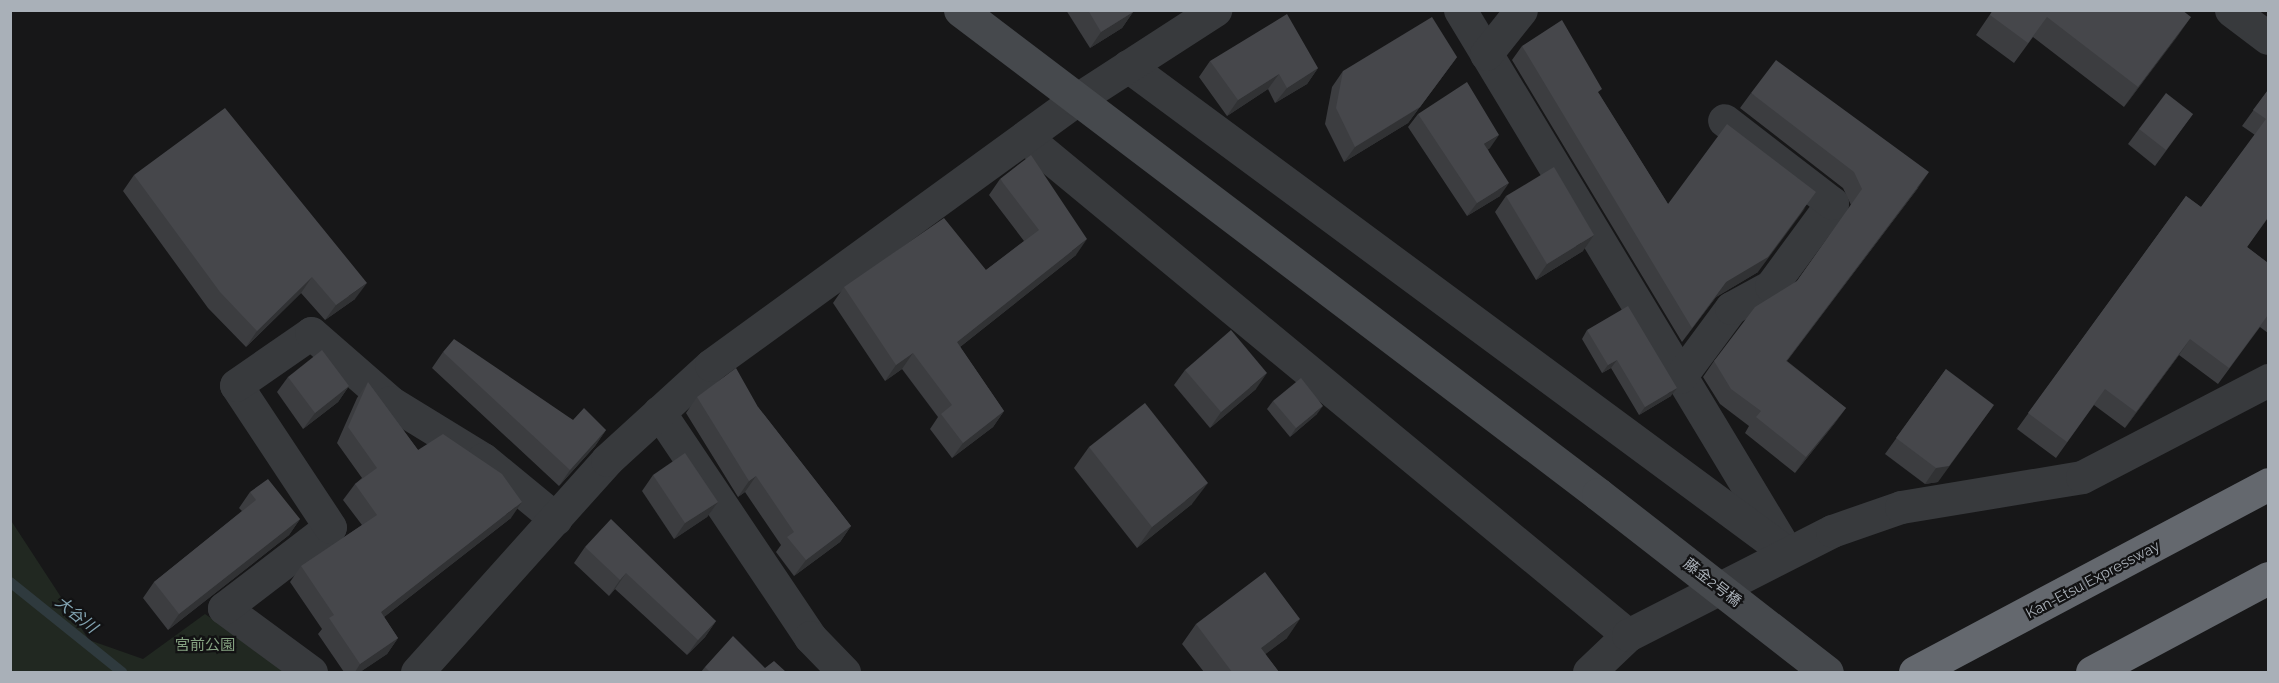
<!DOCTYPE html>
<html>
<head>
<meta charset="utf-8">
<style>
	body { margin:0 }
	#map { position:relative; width:2279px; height:683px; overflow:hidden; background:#171718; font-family:Raleway,"Noto Sans JP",sans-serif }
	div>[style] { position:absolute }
	.green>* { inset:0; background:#212821 }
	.stream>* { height:10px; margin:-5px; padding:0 5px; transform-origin:5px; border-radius:5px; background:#2f3a3e }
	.street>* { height:33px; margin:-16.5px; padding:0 16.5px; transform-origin:16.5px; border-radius:16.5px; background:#383a3d }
	.secondary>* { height:33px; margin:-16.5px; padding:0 16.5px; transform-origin:16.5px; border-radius:16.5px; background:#46494d }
	.highway>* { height:33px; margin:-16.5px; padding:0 16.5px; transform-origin:16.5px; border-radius:16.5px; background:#64686e }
	.secondary-bridge>* { height:33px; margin:-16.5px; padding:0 16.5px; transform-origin:16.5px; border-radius:16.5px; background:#46494d }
	.wall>* { inset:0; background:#3c3d40 }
	.shaded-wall>* { inset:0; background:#313234 }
	.building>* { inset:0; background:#46474b }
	span { translate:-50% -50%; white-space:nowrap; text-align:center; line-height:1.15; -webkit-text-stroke:4.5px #121213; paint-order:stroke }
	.street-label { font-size:15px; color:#a9b0b8 }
	.park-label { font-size:15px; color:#85a281 }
	.water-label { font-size:16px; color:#82a3b1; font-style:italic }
	.frame { position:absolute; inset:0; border:12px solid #a9b0b8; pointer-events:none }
</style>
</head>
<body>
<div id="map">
	<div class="green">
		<div style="clip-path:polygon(10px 519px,89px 640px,143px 659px,205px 614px,290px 672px,11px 672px)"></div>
	</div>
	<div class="stream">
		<div style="left:10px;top:582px;width:144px;rotate:38.8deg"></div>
	</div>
	<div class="street">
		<div style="left:1460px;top:10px;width:618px;rotate:58.91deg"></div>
		<div style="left:2231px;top:10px;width:46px;rotate:37.1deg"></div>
		<div style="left:1486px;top:54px;width:56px;rotate:-51.5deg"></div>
		<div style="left:1128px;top:66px;width:819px;rotate:36.46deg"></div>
		<div style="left:1025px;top:137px;width:782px;rotate:39.55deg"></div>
		<div style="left:1680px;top:377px;width:86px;rotate:-53.5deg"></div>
		<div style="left:1731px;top:308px;width:46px;rotate:-28.8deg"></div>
		<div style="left:1771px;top:286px;width:103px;rotate:-53.7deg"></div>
		<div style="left:1832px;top:203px;width:136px;rotate:-142.5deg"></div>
		<div style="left:659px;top:412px;width:271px;rotate:56.1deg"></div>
		<div style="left:810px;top:637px;width:49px;rotate:45.8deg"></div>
		<div style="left:311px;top:672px;width:108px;rotate:-143.7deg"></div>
		<div style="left:224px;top:608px;width:133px;rotate:-37.4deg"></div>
		<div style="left:330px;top:527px;width:170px;rotate:-123.5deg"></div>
		<div style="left:236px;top:385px;width:91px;rotate:-34.7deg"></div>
		<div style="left:311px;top:333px;width:105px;rotate:41.1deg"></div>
		<div style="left:390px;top:402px;width:109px;rotate:31.5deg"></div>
		<div style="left:483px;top:459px;width:94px;rotate:39.4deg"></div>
		<div style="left:417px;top:672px;width:285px;rotate:-48.1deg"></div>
		<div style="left:607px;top:460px;width:141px;rotate:-42.4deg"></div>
		<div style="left:711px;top:365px;width:451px;rotate:-36deg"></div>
		<div style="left:1076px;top:100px;width:166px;rotate:-32.9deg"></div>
		<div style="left:1589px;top:672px;width:54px;rotate:-43.5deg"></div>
		<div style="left:1628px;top:635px;width:229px;rotate:-27deg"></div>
		<div style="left:1832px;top:531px;width:73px;rotate:-19.2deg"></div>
		<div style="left:1901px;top:507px;width:183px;rotate:-9.4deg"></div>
		<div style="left:2082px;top:477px;width:210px;rotate:-27.5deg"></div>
	</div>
	<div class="secondary">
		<div style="left:960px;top:10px;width:801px;rotate:37.18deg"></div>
	</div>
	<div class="highway">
		<div style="left:1915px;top:672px;width:400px;rotate:-28deg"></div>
		<div style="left:2092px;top:672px;width:200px;rotate:-28.1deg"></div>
	</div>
	<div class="secondary-bridge">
		<div style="left:1598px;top:494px;width:290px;rotate:37.9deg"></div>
	</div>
	<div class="wall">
		<div style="clip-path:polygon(1066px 10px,1132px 10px,1133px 12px,1122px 28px,1090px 48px)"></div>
		<div style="clip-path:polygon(1993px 10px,2191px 17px,2124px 107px,2033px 37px,2014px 63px,1976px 35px)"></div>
		<div style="clip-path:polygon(1522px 46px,1599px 94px,1668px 204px,1758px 272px,1716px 297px,1682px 342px,1512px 60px)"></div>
		<div style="clip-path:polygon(1457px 57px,1408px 123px,1344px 162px,1325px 124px,1332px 87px,1343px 71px)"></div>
		<div style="clip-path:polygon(1210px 61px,1318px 68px,1307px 84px,1275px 103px,1268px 89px,1227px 116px,1199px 77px)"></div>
		<div style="clip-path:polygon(2268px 90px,2268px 218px,2247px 247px,2268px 263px,2268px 333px,2260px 327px,2218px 384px,2179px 355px,2125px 428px,2094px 405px,2056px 458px,2017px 429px,2186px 196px,2201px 207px,2255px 135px,2242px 126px)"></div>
		<div style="clip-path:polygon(1751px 93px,1918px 188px,1787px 361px,1846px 408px,1834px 424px,1795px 473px,1745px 433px,1749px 426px,1720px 404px,1703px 377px,1714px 361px,1797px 281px,1851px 205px,1843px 188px,1740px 108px)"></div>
		<div style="clip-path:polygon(1418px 114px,1490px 148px,1488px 149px,1500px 196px,1467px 216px,1408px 127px)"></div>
		<div style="clip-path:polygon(2193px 114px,2155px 166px,2128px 144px,2139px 129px)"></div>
		<div style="clip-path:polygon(134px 175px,355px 299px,325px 320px,301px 293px,246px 347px,208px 308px,123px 191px)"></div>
		<div style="clip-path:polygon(1000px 179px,1076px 255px,960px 347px,1004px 411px,993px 427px,952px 458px,930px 429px,938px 417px,902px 369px,885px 381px,833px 303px,844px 287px,986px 270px,1024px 241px,989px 195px)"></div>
		<div style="clip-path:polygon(1506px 196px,1583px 251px,1536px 280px,1495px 212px)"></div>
		<div style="clip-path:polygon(1587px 330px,1671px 396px,1639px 415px,1611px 368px,1602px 373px,1582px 339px)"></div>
		<div style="clip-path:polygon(443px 352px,573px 420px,606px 430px,595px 446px,559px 486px,432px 368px)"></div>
		<div style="clip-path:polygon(1946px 369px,1938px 482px,1925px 484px,1885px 454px)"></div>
		<div style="clip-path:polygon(1185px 370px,1256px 389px,1210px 428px,1174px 385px)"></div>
		<div style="clip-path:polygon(288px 377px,349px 386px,338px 402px,303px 429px,277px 392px)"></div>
		<div style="clip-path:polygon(368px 382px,418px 450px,511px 518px,384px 617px,398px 638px,387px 654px,360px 672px,344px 672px,318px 634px,322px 629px,290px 582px,301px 566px,362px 525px,343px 500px,355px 484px,362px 478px,337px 443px,357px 398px)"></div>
		<div style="clip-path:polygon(697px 397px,758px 407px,851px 526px,840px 542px,794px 576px,776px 552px,781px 545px,745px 492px,738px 497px,686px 413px)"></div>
		<div style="clip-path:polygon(1273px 401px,1317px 414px,1290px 437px,1267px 409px)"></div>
		<div style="clip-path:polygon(1089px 447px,1192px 504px,1137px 548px,1074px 468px)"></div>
		<div style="clip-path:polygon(653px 475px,718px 502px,707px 517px,674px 539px,642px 491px)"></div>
		<div style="clip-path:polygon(250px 492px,300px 519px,289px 535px,168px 630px,143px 598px,154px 582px,242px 511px,239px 508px)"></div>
		<div style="clip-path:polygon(585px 547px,716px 621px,705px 637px,687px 655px,615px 589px,609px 596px,574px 563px)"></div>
		<div style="clip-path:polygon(1196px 624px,1287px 638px,1265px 654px,1279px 672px,1204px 672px,1182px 644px)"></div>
		<div style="clip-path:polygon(705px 667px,765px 668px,786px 672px,701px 672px)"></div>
	</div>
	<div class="shaded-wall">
		<div style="clip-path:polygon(1133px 12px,1122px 28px,1090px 48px,1101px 32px)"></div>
		<div style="clip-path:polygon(2191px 17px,2177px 37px,2124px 107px,2138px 87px)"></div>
		<div style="clip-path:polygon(1457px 57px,1408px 123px,1344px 162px,1355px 147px)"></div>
		<div style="clip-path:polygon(1318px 68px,1307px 84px,1275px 103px,1287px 88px)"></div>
		<div style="clip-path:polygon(1279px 74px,1268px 89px,1227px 116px,1238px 100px)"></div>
		<div style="clip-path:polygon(1499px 135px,1490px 148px,1475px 157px,1484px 144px)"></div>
		<div style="clip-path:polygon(1929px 172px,1918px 188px,1775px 376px,1786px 361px)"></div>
		<div style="clip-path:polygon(1509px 183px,1500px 196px,1467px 216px,1477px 203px)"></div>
		<div style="clip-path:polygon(1806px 207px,1758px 272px,1716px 297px,1682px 342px,1726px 282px)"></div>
		<div style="clip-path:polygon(1594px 235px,1583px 251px,1536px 280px,1547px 264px)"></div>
		<div style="clip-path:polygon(1087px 239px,1076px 255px,946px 358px,957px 342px)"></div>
		<div style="clip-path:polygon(312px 277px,301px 293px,246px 347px,257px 331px)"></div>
		<div style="clip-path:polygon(367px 283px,355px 299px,325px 320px,336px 305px)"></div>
		<div style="clip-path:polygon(2190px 339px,2179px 355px,2125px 428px,2136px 412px)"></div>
		<div style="clip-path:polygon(913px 353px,902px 369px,885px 381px,896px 365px)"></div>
		<div style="clip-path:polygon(1617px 360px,1611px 368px,1602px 373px,1608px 365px)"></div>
		<div style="clip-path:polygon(1267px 373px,1256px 389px,1210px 428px,1221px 412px)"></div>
		<div style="clip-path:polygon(349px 386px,338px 402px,303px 429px,315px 413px)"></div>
		<div style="clip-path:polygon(1677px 388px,1671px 396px,1639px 415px,1645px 407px)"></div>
		<div style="clip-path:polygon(1994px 405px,1938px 482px,1925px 484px,1936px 468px)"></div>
		<div style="clip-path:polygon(1323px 406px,1317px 414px,1290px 437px,1296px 428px)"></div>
		<div style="clip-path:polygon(1846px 408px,1834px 424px,1795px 473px,1806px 457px)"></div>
		<div style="clip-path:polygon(1004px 411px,993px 427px,952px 458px,963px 443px)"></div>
		<div style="clip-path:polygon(606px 430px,595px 446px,559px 486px,570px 470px)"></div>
		<div style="clip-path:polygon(756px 476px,745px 492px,738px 497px,749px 481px)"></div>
		<div style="clip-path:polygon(1208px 483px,1192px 504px,1137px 548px,1152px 527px)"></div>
		<div style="clip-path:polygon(522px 502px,511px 518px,370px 628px,381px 612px)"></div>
		<div style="clip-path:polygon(718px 502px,707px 517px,674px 539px,685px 523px)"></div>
		<div style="clip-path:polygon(300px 519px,289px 535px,168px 630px,179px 614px)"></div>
		<div style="clip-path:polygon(851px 526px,840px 542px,794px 576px,806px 560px)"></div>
		<div style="clip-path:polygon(626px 573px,615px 589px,609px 596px,620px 580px)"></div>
		<div style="clip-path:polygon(1300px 619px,1287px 638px,1247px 668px,1261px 648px)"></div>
		<div style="clip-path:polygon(716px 621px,705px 637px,687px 655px,698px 640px)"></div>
		<div style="clip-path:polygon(398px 638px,387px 654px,360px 672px,355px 672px,360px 664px)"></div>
	</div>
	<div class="building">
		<div style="clip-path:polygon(1088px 10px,1132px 10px,1133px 12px,1101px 32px)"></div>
		<div style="clip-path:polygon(1993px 10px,2182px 10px,2191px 17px,2138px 87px,2047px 17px,2028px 43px,1990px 15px)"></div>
		<div style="clip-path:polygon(1287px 14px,1318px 68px,1287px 88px,1279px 74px,1238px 100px,1210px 61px)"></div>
		<div style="clip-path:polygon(1432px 17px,1457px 57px,1420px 107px,1355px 147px,1336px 108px,1343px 71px)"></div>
		<div style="clip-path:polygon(1562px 20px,1602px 89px,1598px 92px,1668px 204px,1727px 124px,1816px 192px,1768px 257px,1726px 282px,1692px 328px,1522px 46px)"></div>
		<div style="clip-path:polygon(1776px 60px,1929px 172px,1786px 361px,1846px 408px,1806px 457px,1756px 417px,1761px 411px,1731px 389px,1714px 361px,1755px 307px,1797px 281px,1862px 189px,1854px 172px,1751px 93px)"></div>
		<div style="clip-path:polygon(1467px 82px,1499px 135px,1484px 144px,1509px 183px,1477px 203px,1418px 114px)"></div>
		<div style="clip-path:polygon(2268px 90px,2268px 217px,2247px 247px,2268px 263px,2268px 315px,2229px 368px,2190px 339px,2136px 412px,2105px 389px,2067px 442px,2028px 413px,2186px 196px,2201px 207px,2266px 119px,2253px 110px)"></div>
		<div style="clip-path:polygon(2166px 93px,2193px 114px,2166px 150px,2139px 129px)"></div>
		<div style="clip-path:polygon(225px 108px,367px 283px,336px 305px,312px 277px,257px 331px,220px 292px,134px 175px)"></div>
		<div style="clip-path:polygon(1031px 155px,1087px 239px,957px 342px,1004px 411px,963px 443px,941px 414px,952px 405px,913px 353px,896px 365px,844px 287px,944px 218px,986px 270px,1039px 230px,1000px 179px)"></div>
		<div style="clip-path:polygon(1554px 167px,1594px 235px,1547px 264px,1506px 196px)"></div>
		<div style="clip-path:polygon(1628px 306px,1677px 388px,1645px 407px,1617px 360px,1608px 365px,1587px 330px)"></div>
		<div style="clip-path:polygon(1231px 330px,1267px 373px,1221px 412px,1185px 370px)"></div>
		<div style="clip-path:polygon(454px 339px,573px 420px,584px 408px,606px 430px,570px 470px,443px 352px)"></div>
		<div style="clip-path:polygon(322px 350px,349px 386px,315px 413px,288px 377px)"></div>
		<div style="clip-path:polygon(736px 368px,758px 407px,851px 526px,806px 560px,787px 537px,794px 532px,756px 476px,749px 481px,697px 397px)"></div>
		<div style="clip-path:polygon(1946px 369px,1994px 405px,1949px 466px,1936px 468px,1896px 438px)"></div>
		<div style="clip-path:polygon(1301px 378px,1323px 406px,1296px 428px,1273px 401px)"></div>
		<div style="clip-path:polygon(368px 382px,418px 450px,443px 434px,502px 474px,522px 502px,381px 612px,398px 638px,360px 664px,329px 618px,334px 615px,301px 566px,377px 515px,355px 484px,377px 468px,348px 427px)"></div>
		<div style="clip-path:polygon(1145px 403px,1208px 483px,1152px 527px,1089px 447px)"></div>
		<div style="clip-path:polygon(685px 453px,718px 502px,685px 523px,653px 475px)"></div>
		<div style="clip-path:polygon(268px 479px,300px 519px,179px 614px,154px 582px,256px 500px,250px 492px)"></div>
		<div style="clip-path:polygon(611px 519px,716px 621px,698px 640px,626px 573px,620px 580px,585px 547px)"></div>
		<div style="clip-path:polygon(1265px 572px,1300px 619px,1261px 648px,1279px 672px,1232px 672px,1196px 624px)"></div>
		<div style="clip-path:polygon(733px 636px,765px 668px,774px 661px,786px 672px,710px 672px,705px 667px)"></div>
	</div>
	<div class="street-label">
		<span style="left:2093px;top:580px;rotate:-28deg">Kan-Etsu Expressway</span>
		<span style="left:1712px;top:583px;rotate:38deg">藤金2号橋</span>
	</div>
	<div class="park-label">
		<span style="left:205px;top:646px">宮前公園</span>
	</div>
	<div class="water-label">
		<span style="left:76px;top:615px;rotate:39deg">大谷川</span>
	</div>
	<div class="frame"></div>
</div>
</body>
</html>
